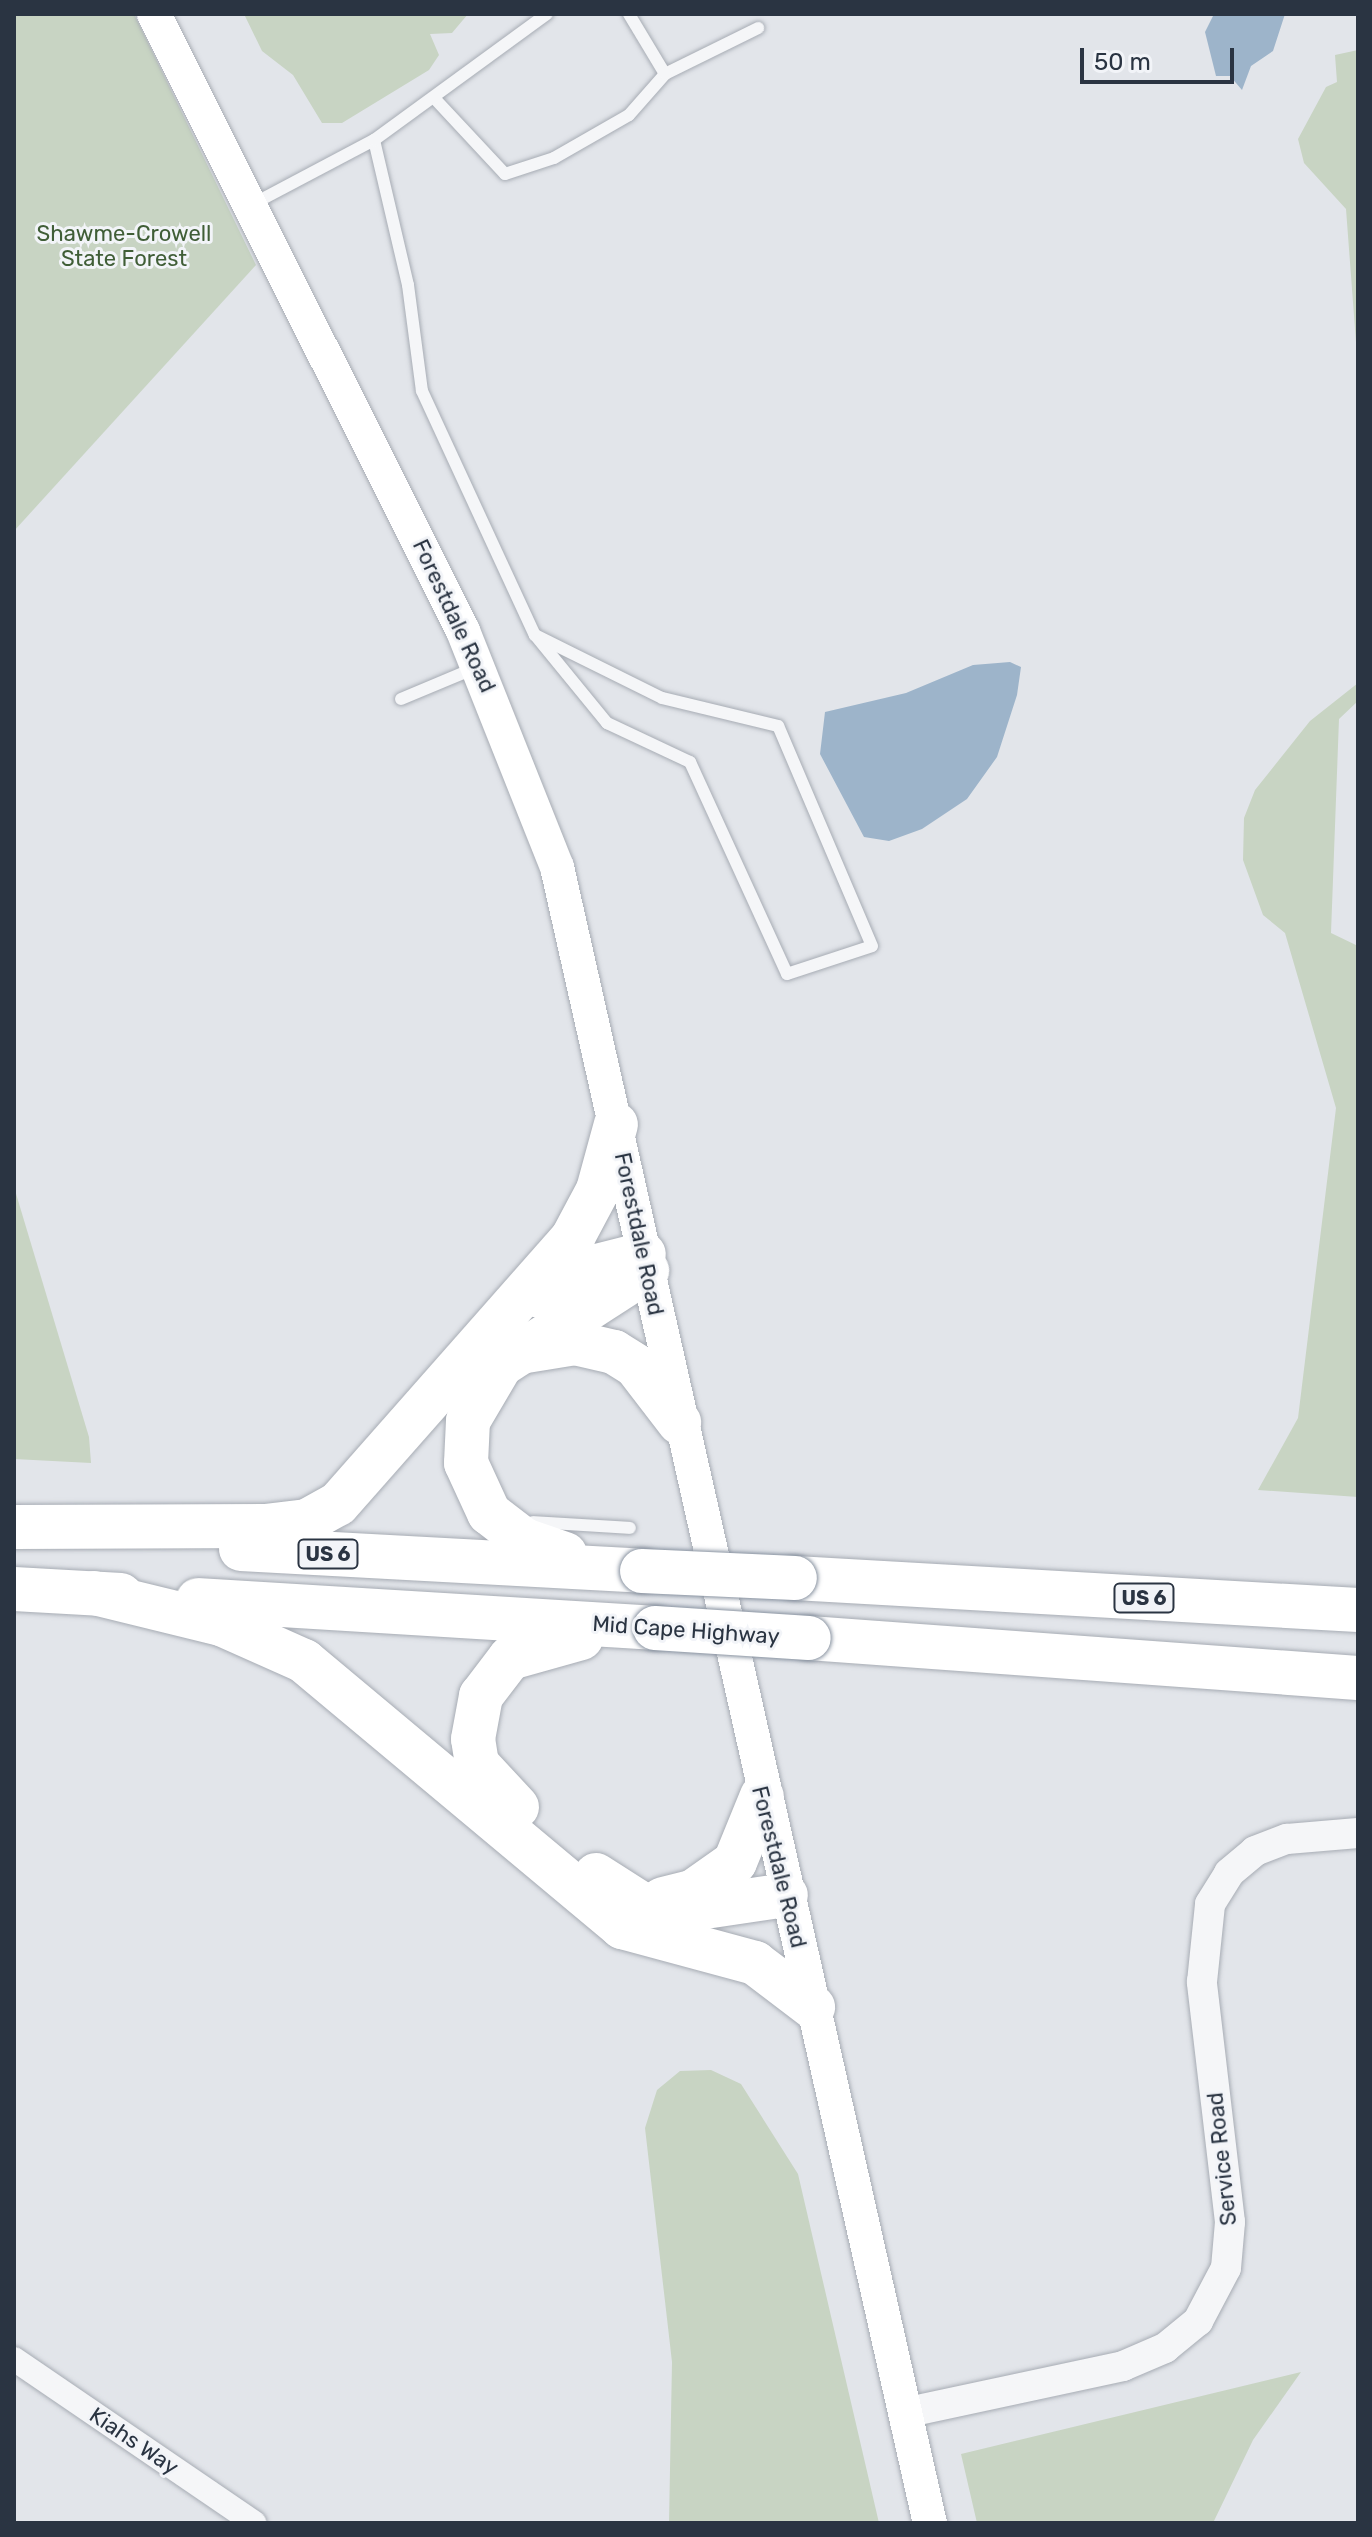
<!DOCTYPE html>
<html>
<head>
<meta charset="utf-8">
<style>
	body { margin:0 }
	#map { position:relative; width:1372px; height:2537px; overflow:hidden; background:#e2e5ea; font-family:Rubik,sans-serif }
	div>[style] { position:absolute }
	.green>* { inset:0; background:#c8d4c3 }
	.water>* { inset:0; background:#9db4ca }
	.roads { filter:drop-shadow(0 0 2px #a7acb4) drop-shadow(0 0 2px #a7acb4) }
	.service>* { height:12px; margin:-6px; padding:0 6px; transform-origin:6px; border-radius:6px; background:#f5f6f8 }
	.minor>* { height:24px; margin:-12px; padding:0 12px; transform-origin:12px; border-radius:12px; background:#f5f6f8 }
	.tertiary>* { height:30px; margin:-15px; padding:0 15px; transform-origin:15px; border-radius:15px; background:#f5f6f8 }
	.secondary>* { height:34px; margin:-17px; padding:0 17px; transform-origin:17px; border-radius:17px; background:#fff }
	.motorway>* { height:44px; margin:-22px; padding:0 22px; transform-origin:22px; border-radius:22px; background:#fff }
	.bridges { filter:drop-shadow(0 0 2px #8993a1) drop-shadow(0 0 2px #8993a1) }
	.motorway-bridge>* { height:44px; margin:-22px; padding:0 22px; transform-origin:22px; border-radius:22px; background:#fff }
	span { translate:-50% -50%; white-space:nowrap; text-align:center; line-height:1.15; -webkit-text-stroke:6px #f2f4f8; paint-order:stroke }
	.shield-label span { padding:2px 6px; background:#f2f4f8; border:2px solid; border-radius:6px; -webkit-text-stroke-width:0 }
	.shield-label { font-size:20px; color:#2a3442; font-weight:700 }
	.park-label { font-size:22px; color:#405e37 }
	.street-label { font-size:22px; color:#2a3442 }
	.frame { position:absolute; inset:0; border:16px solid #2a3442; pointer-events:none }
	.scale { position:absolute; left:1080px; top:48px; width:154px; height:36px; box-sizing:border-box; border:4px solid #2a3442; border-top:0; padding-left:10px; font-size:24px; line-height:28px; white-space:nowrap; color:#2a3442; -webkit-text-stroke:6px #f2f4f8; paint-order:stroke }
</style>
</head>
<body>
<div id="map">
	<div class="green">
		<div style="clip-path:polygon(14px 14px,134px 14px,256px 265px,14px 531px)"></div>
		<div style="clip-path:polygon(244px 14px,468px 14px,452px 33px,430px 34px,439px 55px,429px 70px,342px 123px,322px 123px,293px 75px,262px 51px)"></div>
		<div style="clip-path:polygon(1358px 50px,1358px 369px,1346px 209px,1304px 163px,1298px 139px,1326px 87px,1337px 82px,1335px 55px)"></div>
		<div style="clip-path:polygon(1358px 683px,1358px 701px,1339px 719px,1331px 933px,1358px 946px,1358px 1497px,1258px 1490px,1298px 1418px,1336px 1108px,1285px 933px,1263px 915px,1243px 860px,1244px 818px,1255px 790px,1310px 721px)"></div>
		<div style="clip-path:polygon(14px 1187px,89px 1437px,91px 1463px,14px 1459px)"></div>
		<div style="clip-path:polygon(711px 2070px,741px 2084px,798px 2174px,879px 2523px,669px 2523px,672px 2362px,645px 2128px,657px 2090px,680px 2071px)"></div>
		<div style="clip-path:polygon(1301px 2372px,1253px 2440px,1213px 2523px,977px 2523px,961px 2454px)"></div>
	</div>
	<div class="water">
		<div style="clip-path:polygon(1214px 14px,1285px 14px,1273px 51px,1251px 66px,1242px 90px,1230px 76px,1216px 76px,1205px 32px)"></div>
		<div style="clip-path:polygon(1010px 662px,1021px 667px,1017px 695px,997px 757px,967px 799px,922px 829px,889px 841px,864px 837px,820px 754px,825px 712px,906px 693px,973px 665px)"></div>
	</div>
	<div class="roads">
		<div class="service">
			<div style="left:665px;top:74px;width:104px;rotate:-26.3deg"></div>
			<div style="left:436px;top:100px;width:101px;rotate:47deg"></div>
			<div style="left:505px;top:174px;width:52px;rotate:-18.1deg"></div>
			<div style="left:554px;top:158px;width:86px;rotate:-29.8deg"></div>
			<div style="left:629px;top:115px;width:55px;rotate:-48.7deg"></div>
			<div style="left:665px;top:74px;width:70px;rotate:-121deg"></div>
			<div style="left:374px;top:140px;width:149px;rotate:76.8deg"></div>
			<div style="left:408px;top:285px;width:107px;rotate:82.5deg"></div>
			<div style="left:422px;top:391px;width:269px;rotate:65.2deg"></div>
			<div style="left:535px;top:635px;width:114px;rotate:50.7deg"></div>
			<div style="left:607px;top:723px;width:92px;rotate:25.2deg"></div>
			<div style="left:690px;top:762px;width:233px;rotate:65.4deg"></div>
			<div style="left:787px;top:974px;width:89px;rotate:-18.2deg"></div>
			<div style="left:872px;top:946px;width:239px;rotate:-113.1deg"></div>
			<div style="left:778px;top:726px;width:119px;rotate:-166.4deg"></div>
			<div style="left:662px;top:698px;width:142px;rotate:-153.6deg"></div>
			<div style="left:253px;top:204px;width:137px;rotate:-27.9deg"></div>
			<div style="left:374px;top:140px;width:214px;rotate:-36.1deg"></div>
			<div style="left:401px;top:699px;width:80px;rotate:-22.7deg"></div>
			<div style="left:533px;top:1522px;width:97px;rotate:3.5deg"></div>
		</div>
		<div class="minor">
			<div style="left:14px;top:2359px;width:291px;rotate:34.3deg"></div>
		</div>
		<div class="tertiary">
			<div style="left:904px;top:2413px;width:224px;rotate:-12.1deg"></div>
			<div style="left:1123px;top:2366px;width:46px;rotate:-23.2deg"></div>
			<div style="left:1165px;top:2348px;width:43px;rotate:-39.3deg"></div>
			<div style="left:1198px;top:2321px;width:60px;rotate:-62.2deg"></div>
			<div style="left:1226px;top:2268px;width:46px;rotate:-85deg"></div>
			<div style="left:1230px;top:2222px;width:242px;rotate:-96.7deg"></div>
			<div style="left:1202px;top:1982px;width:78px;rotate:-84.1deg"></div>
			<div style="left:1210px;top:1904px;width:36px;rotate:-58deg"></div>
			<div style="left:1229px;top:1873px;width:34px;rotate:-40deg"></div>
			<div style="left:1255px;top:1851px;width:34px;rotate:-21deg"></div>
			<div style="left:1287px;top:1839px;width:71px;rotate:-4.8deg"></div>
		</div>
		<div class="secondary">
			<div style="left:154px;top:14px;width:690px;rotate:63.4deg"></div>
			<div style="left:463px;top:631px;width:254px;rotate:68.3deg"></div>
			<div style="left:557px;top:867px;width:1697px;rotate:77.31deg"></div>
		</div>
		<div class="motorway">
			<div style="left:536px;top:1295px;width:44px;rotate:-31.9deg"></div>
			<div style="left:573px;top:1272px;width:73px;rotate:-14.2deg"></div>
			<div style="left:526px;top:1351px;width:50px;rotate:-9.3deg"></div>
			<div style="left:575px;top:1343px;width:40px;rotate:13deg"></div>
			<div style="left:614px;top:1352px;width:26px;rotate:32deg"></div>
			<div style="left:636px;top:1366px;width:71px;rotate:52.5deg"></div>
			<div style="left:14px;top:1527px;width:251px;rotate:-0.2deg"></div>
			<div style="left:265px;top:1526px;width:42px;rotate:-6.8deg"></div>
			<div style="left:307px;top:1521px;width:35px;rotate:-29deg"></div>
			<div style="left:338px;top:1504px;width:356px;rotate:-48.6deg"></div>
			<div style="left:573px;top:1237px;width:53px;rotate:-62deg"></div>
			<div style="left:598px;top:1190px;width:68px;rotate:-74.7deg"></div>
			<div style="left:241px;top:1549px;width:402px;rotate:3.1deg"></div>
			<div style="left:565px;top:1554px;width:43px;rotate:-161.1deg"></div>
			<div style="left:524px;top:1540px;width:44px;rotate:-142.4deg"></div>
			<div style="left:489px;top:1513px;width:55px;rotate:-114.7deg"></div>
			<div style="left:466px;top:1463px;width:42px;rotate:-87.3deg"></div>
			<div style="left:468px;top:1421px;width:65px;rotate:-59.5deg"></div>
			<div style="left:501px;top:1365px;width:174px;rotate:-32.8deg"></div>
			<div style="left:795px;top:1578px;width:564px;rotate:3.25deg"></div>
			<div style="left:14px;top:1589px;width:107px;rotate:3.2deg"></div>
			<div style="left:94px;top:1593px;width:131px;rotate:13.7deg"></div>
			<div style="left:221px;top:1624px;width:91px;rotate:24deg"></div>
			<div style="left:304px;top:1661px;width:415px;rotate:39.9deg"></div>
			<div style="left:622px;top:1927px;width:138px;rotate:15.1deg"></div>
			<div style="left:755px;top:1963px;width:73px;rotate:37.2deg"></div>
			<div style="left:198px;top:1600px;width:458px;rotate:3.5deg"></div>
			<div style="left:809px;top:1638px;width:550px;rotate:4.17deg"></div>
			<div style="left:517px;top:1807px;width:59px;rotate:-132.9deg"></div>
			<div style="left:477px;top:1764px;width:25px;rotate:-99deg"></div>
			<div style="left:473px;top:1739px;width:44px;rotate:-79.5deg"></div>
			<div style="left:481px;top:1696px;width:48px;rotate:-52.7deg"></div>
			<div style="left:510px;top:1658px;width:74px;rotate:-15.7deg"></div>
			<div style="left:596px;top:1875px;width:52px;rotate:32.5deg"></div>
			<div style="left:640px;top:1903px;width:39px;rotate:12deg"></div>
			<div style="left:678px;top:1911px;width:109px;rotate:-8.4deg"></div>
			<div style="left:663px;top:1899px;width:32px;rotate:-14deg"></div>
			<div style="left:694px;top:1891px;width:50px;rotate:-35.3deg"></div>
			<div style="left:735px;top:1862px;width:71px;rotate:-67.8deg"></div>
		</div>
	</div>
	<div class="bridges">
		<div class="motorway-bridge">
			<div style="left:642px;top:1571px;width:153px;rotate:2.6deg"></div>
			<div style="left:655px;top:1628px;width:154px;rotate:3.7deg"></div>
		</div>
	</div>
	<div class="shield-label">
		<span style="left:328px;top:1554px">US 6</span>
		<span style="left:1144px;top:1598px">US 6</span>
	</div>
	<div class="park-label">
		<span style="left:124px;top:246px">Shawme-Crowell<br>State Forest</span>
	</div>
	<div class="street-label">
		<span style="left:454px;top:616px;rotate:65deg">Forestdale Road</span>
		<span style="left:639px;top:1234px;rotate:78deg">Forestdale Road</span>
		<span style="left:686px;top:1630px;rotate:4deg">Mid Cape Highway</span>
		<span style="left:779px;top:1867px;rotate:76deg">Forestdale Road</span>
		<span style="left:1222px;top:2159px;rotate:-96deg">Service Road</span>
		<span style="left:134px;top:2441px;rotate:34deg">Kiahs Way</span>
	</div>
	<div class="frame"></div>
	<div class="scale">50 m</div>
</div>
</body>
</html>
